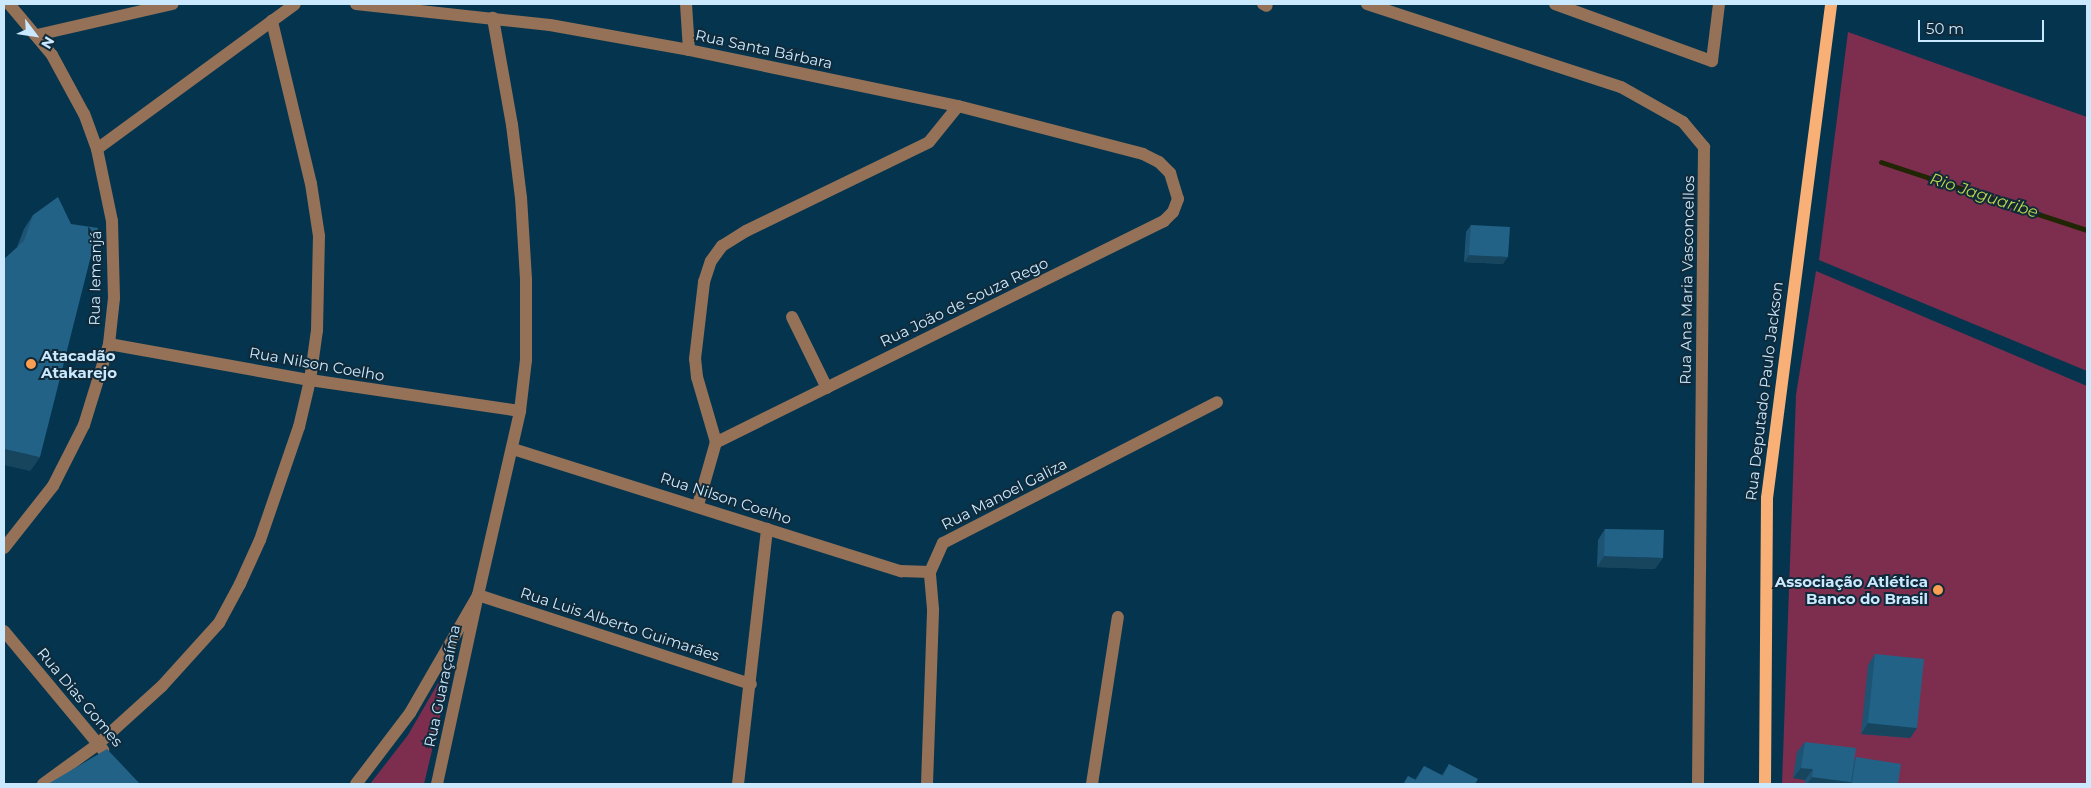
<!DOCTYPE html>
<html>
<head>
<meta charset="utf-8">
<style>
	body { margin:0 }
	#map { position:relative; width:2091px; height:788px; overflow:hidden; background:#05354e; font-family:Montserrat,sans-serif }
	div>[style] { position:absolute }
	.green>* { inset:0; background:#7d2e4e }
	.stream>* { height:5px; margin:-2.5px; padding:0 2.5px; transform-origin:2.5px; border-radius:2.5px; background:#202503 }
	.minor>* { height:12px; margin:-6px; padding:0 6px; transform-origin:6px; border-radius:6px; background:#957157 }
	.major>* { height:12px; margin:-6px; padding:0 6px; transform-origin:6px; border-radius:6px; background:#f9b077 }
	.wall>* { inset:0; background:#1d5474 }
	.shaded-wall>* { inset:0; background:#18455e }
	.building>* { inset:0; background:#226287 }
	.dots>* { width:14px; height:14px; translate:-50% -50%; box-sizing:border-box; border:2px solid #102a3a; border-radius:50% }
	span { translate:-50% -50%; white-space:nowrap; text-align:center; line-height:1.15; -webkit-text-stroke:4px #102a3a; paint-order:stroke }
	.street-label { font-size:15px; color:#cae9ff }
	.poi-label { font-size:15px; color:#cae9ff; font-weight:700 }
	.left { translate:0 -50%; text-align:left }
	.right { translate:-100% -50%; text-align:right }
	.water-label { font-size:16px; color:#c0d64b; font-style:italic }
	.frame { position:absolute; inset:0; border:5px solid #cae9ff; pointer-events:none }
	.north { position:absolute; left:10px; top:10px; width:50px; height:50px; -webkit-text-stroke:4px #102a3a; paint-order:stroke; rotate:121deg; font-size:14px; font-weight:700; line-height:20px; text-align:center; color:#cae9ff }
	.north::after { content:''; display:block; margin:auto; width:18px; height:22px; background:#cae9ff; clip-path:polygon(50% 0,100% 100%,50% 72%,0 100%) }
	.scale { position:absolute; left:1918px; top:20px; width:126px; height:22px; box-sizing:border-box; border:2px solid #cae9ff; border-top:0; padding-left:6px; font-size:15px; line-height:18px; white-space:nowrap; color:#cae9ff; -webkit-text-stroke:4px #102a3a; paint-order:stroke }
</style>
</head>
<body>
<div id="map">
	<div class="green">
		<div style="clip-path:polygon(1848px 32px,2087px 117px,2087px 371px,1819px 260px)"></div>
		<div style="clip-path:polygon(1816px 271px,2087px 386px,2087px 784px,1782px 784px,1796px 395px)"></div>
		<div style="clip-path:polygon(455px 654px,424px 784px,370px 784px,408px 735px)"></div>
	</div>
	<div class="stream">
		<div style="left:1881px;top:162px;width:217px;rotate:18.3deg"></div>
	</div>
	<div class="minor">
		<div style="left:356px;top:4px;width:195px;rotate:6.2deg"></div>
		<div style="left:550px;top:25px;width:141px;rotate:10.2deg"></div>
		<div style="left:689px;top:50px;width:275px;rotate:11.8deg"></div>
		<div style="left:958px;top:106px;width:191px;rotate:14.5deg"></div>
		<div style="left:1143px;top:154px;width:18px;rotate:27deg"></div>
		<div style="left:1159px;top:162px;width:16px;rotate:45deg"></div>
		<div style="left:1170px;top:173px;width:27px;rotate:73deg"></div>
		<div style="left:1178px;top:199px;width:14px;rotate:111deg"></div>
		<div style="left:1173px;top:212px;width:13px;rotate:135deg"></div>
		<div style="left:1164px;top:221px;width:500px;rotate:153.7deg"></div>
		<div style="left:716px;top:442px;width:66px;rotate:105.9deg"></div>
		<div style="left:686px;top:4px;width:46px;rotate:86.3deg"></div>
		<div style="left:1263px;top:4px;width:4px;rotate:27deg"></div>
		<div style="left:1367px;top:4px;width:267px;rotate:18.1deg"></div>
		<div style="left:1621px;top:87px;width:71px;rotate:29.4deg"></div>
		<div style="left:1683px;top:122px;width:33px;rotate:50deg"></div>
		<div style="left:1704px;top:147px;width:637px;rotate:90.54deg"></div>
		<div style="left:1555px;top:4px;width:167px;rotate:20deg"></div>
		<div style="left:1712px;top:61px;width:57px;rotate:-83deg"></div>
		<div style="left:37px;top:35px;width:139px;rotate:-12.9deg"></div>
		<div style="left:97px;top:149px;width:245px;rotate:-36.2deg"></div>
		<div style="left:792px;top:317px;width:79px;rotate:63.8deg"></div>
		<div style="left:109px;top:344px;width:204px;rotate:10.2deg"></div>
		<div style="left:310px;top:380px;width:212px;rotate:8.4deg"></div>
		<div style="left:716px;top:442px;width:68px;rotate:-106.3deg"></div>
		<div style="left:697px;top:377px;width:18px;rotate:-96deg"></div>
		<div style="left:695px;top:359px;width:78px;rotate:-83.3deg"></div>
		<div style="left:704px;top:282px;width:22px;rotate:-72deg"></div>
		<div style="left:711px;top:261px;width:19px;rotate:-54deg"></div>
		<div style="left:722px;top:246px;width:28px;rotate:-32deg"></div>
		<div style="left:746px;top:231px;width:203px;rotate:-25.9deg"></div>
		<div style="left:929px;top:142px;width:46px;rotate:-51.1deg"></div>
		<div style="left:513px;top:449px;width:407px;rotate:17.5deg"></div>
		<div style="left:901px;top:571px;width:29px;rotate:2deg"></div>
		<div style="left:4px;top:548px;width:79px;rotate:-51.7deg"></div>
		<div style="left:53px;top:486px;width:68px;rotate:-63.1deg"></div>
		<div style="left:84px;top:425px;width:85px;rotate:-72.8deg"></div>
		<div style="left:109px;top:344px;width:46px;rotate:-83.8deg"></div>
		<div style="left:114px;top:298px;width:77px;rotate:-91.5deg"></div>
		<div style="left:112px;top:221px;width:74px;rotate:-101.8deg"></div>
		<div style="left:97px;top:149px;width:37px;rotate:-110deg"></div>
		<div style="left:84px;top:114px;width:67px;rotate:-118.5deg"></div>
		<div style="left:52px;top:55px;width:67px;rotate:-130.1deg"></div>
		<div style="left:4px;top:631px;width:155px;rotate:50.2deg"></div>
		<div style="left:43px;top:784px;width:68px;rotate:-36deg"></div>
		<div style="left:98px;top:744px;width:86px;rotate:-42.2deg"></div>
		<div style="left:162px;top:686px;width:85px;rotate:-47.9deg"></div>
		<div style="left:219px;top:623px;width:44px;rotate:-61.7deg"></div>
		<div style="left:240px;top:584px;width:48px;rotate:-65.6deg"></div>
		<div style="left:260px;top:540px;width:120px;rotate:-71deg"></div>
		<div style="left:299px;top:427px;width:48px;rotate:-76.8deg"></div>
		<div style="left:310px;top:380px;width:50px;rotate:-82deg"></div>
		<div style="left:317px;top:330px;width:94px;rotate:-88.8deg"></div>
		<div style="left:319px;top:236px;width:53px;rotate:-98.7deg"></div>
		<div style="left:311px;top:184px;width:168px;rotate:-103.5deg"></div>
		<div style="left:356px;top:784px;width:89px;rotate:-52.7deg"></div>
		<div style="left:410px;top:713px;width:136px;rotate:-60deg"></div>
		<div style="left:478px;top:595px;width:189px;rotate:-77.1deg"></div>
		<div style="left:520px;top:411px;width:51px;rotate:-83.3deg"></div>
		<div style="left:526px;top:360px;width:81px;rotate:-90deg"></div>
		<div style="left:526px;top:279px;width:81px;rotate:-93.5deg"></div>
		<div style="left:521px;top:198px;width:74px;rotate:-97deg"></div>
		<div style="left:512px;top:125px;width:109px;rotate:-100.1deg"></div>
		<div style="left:437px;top:784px;width:193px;rotate:-77.8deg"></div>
		<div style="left:478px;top:595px;width:287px;rotate:18.1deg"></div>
		<div style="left:738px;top:784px;width:257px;rotate:-83.5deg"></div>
		<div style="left:927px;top:784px;width:175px;rotate:-88deg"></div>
		<div style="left:933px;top:609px;width:37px;rotate:-95deg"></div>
		<div style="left:930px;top:572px;width:32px;rotate:-66deg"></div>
		<div style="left:943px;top:543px;width:308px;rotate:-27.2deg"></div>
		<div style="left:1092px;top:784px;width:169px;rotate:-81.2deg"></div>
	</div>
	<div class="major">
		<div style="left:1765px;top:784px;width:286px;rotate:-89.6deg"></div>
		<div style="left:1767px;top:498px;width:498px;rotate:-82.6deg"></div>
	</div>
	<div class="wall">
		<div style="clip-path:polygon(33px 215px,40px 457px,30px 471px,17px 247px,24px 229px)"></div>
		<div style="clip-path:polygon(1471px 225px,1503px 264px,1464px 262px,1466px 232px)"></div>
		<div style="clip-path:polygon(1605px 529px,1655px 569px,1597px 567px,1598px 540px)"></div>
		<div style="clip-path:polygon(1875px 654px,1917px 728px,1910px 738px,1861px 734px,1868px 665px)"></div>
		<div style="clip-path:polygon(1805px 742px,1854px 761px,1856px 757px,1898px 784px,1805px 784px,1805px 780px,1793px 778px,1797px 752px)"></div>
		<div style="clip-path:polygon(1449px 764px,1475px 784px,1403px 784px,1408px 776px,1415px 780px,1424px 766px,1442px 775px)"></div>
	</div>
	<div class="shaded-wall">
		<div style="clip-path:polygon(1469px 255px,1508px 257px,1503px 264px,1464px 262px)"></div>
		<div style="clip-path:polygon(4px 449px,40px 457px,30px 471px,4px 465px)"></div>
		<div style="clip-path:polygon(1604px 556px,1663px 558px,1655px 569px,1597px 567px)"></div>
		<div style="clip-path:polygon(1868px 723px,1917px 728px,1910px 738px,1861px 734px)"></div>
		<div style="clip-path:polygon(1801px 768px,1813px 769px,1805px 780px,1793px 778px)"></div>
		<div style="clip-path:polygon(1812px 777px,1851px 782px,1850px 784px,1807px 784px)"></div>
	</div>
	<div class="building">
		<div style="clip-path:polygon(58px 197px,71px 224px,98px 228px,40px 457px,4px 449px,4px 259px,24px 241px,33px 215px)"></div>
		<div style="clip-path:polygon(1471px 225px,1510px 227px,1508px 257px,1469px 255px)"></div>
		<div style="clip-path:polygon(1605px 529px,1664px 530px,1663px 558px,1604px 556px)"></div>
		<div style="clip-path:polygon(1875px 654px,1924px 659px,1917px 728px,1868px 723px)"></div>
		<div style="clip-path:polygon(1805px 742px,1856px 748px,1851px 782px,1812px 777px,1813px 769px,1801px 768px)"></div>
		<div style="clip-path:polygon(107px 749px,140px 784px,48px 784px)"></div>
		<div style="clip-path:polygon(1856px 757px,1901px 764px,1898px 784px,1852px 784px)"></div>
		<div style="clip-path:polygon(1449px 764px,1478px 779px,1475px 784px,1404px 784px,1408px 776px,1416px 780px,1424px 766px,1443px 776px)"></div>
	</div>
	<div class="dots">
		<div style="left:31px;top:364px;background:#fb9e51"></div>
		<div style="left:1938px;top:590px;background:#fb9e51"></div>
	</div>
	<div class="street-label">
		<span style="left:764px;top:49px;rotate:12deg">Rua Santa Bárbara</span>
		<span style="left:95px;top:278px;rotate:-89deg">Rua Iemanjá</span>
		<span style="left:1687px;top:280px;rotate:-89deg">Rua Ana Maria Vasconcellos</span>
		<span style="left:964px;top:302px;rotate:-26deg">Rua João de Souza Rego</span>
		<span style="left:317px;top:364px;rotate:10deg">Rua Nilson Coelho</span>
		<span style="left:1764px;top:391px;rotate:-83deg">Rua Deputado Paulo Jackson</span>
		<span style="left:1004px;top:494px;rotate:-27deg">Rua Manoel Galiza</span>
		<span style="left:726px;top:498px;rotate:18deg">Rua Nilson Coelho</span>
		<span style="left:620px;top:624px;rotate:18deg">Rua Luis Alberto Guimarães</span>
		<span style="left:442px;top:686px;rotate:-78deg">Rua Guaraçaíma</span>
		<span style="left:80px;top:697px;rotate:50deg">Rua Dias Gomes</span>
	</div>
	<div class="poi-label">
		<span class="left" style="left:41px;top:364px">Atacadão<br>Atakarejo</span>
		<span class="right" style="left:1928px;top:590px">Associação Atlética<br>Banco do Brasil</span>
	</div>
	<div class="water-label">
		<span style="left:1984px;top:196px;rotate:18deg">Rio Jaguaribe</span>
	</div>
	<div class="frame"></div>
	<div class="north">N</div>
	<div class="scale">50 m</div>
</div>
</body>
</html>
